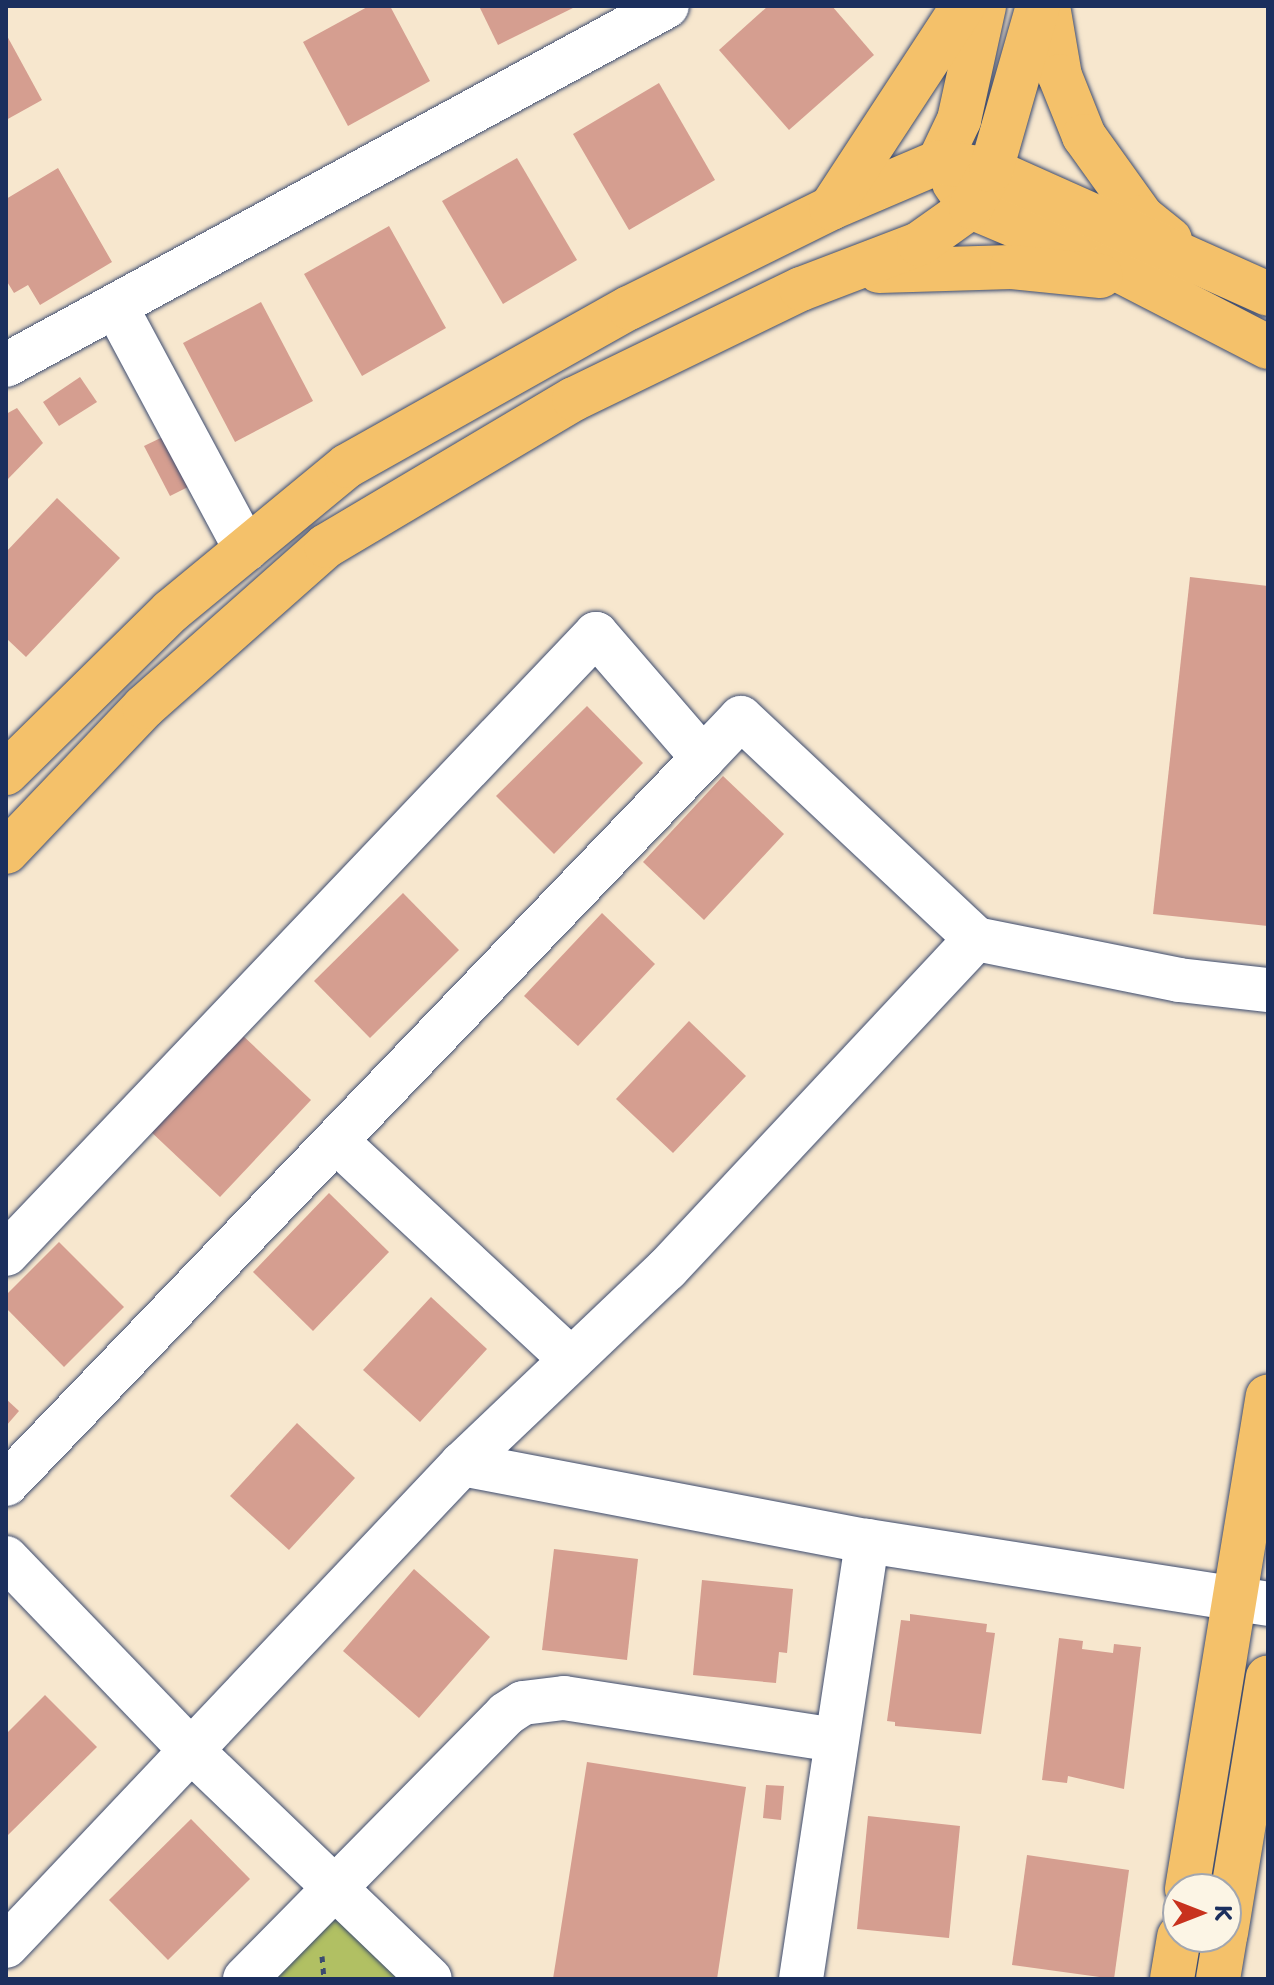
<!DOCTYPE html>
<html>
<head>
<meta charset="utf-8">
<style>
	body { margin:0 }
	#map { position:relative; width:1274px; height:1985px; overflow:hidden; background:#f7e7ce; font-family:"Playpen Sans",sans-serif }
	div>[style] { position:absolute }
	.green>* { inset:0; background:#b1c063 }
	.building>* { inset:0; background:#d59e90 }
	.path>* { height:5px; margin-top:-2.5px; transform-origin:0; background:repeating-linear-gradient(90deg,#3c4b6f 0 6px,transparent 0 12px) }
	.roads { filter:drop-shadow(0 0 2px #3c4b6f) drop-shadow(0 0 2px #3c4b6f) }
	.minor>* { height:44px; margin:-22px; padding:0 22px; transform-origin:22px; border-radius:22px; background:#fff }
	.major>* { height:44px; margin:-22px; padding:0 22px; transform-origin:22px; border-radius:22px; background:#f4c16a }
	span { translate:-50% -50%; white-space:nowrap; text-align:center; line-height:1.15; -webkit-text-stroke:6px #fcf5e5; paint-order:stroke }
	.frame { position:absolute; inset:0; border:8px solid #1b2f5e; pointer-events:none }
	.north { position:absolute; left:1162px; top:1873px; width:80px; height:80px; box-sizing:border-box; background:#fcf5e5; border:2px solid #a2a6af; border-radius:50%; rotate:90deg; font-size:22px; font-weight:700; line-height:32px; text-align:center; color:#1b2f5e }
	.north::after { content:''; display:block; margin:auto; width:28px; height:36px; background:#c8321e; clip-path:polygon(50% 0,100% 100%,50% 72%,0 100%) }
</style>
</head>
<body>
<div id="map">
	<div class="green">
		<div style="clip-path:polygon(341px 1908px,417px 1979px,271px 1979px)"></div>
	</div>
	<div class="building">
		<div style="clip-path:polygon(369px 6px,390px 6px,430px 81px,348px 126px,303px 42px)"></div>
		<div style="clip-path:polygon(479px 6px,577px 6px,498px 45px)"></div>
		<div style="clip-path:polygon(768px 6px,832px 6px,874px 55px,789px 130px,719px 50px)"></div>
		<div style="clip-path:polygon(6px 34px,42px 100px,6px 120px)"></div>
		<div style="clip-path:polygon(659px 83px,715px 180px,629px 230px,573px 134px)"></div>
		<div style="clip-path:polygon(517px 158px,577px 260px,503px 304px,442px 201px)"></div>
		<div style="clip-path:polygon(58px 168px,112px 262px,40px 305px,28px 285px,14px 293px,6px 280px,6px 199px)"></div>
		<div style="clip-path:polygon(389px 226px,446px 328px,362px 376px,304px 274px)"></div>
		<div style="clip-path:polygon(261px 302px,313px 401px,235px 442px,183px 343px)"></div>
		<div style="clip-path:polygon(80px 377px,97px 402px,59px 426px,43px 402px)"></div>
		<div style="clip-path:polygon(17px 408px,43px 443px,6px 481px,6px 414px)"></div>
		<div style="clip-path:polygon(173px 432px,198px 482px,170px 496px,144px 446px)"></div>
		<div style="clip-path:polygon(57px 498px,120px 558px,26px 657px,6px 638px,6px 552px)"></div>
		<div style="clip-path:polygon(1190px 577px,1268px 586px,1268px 926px,1153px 914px)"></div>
		<div style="clip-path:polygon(587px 706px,643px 763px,554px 854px,496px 796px)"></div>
		<div style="clip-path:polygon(723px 776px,784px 834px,704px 920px,643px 862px)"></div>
		<div style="clip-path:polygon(403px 893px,459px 950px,370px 1038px,314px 981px)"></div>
		<div style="clip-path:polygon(602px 913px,655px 964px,578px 1046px,524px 996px)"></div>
		<div style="clip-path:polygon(689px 1021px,746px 1076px,673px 1153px,616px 1099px)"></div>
		<div style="clip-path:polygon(239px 1032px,311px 1100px,220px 1197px,148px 1129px)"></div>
		<div style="clip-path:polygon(329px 1193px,389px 1252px,313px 1331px,253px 1272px)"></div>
		<div style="clip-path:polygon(59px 1242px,124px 1307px,64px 1367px,6px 1308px,6px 1295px)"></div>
		<div style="clip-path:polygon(431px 1297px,487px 1349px,420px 1422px,363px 1370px)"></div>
		<div style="clip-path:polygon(6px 1399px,19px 1411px,6px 1426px)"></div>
		<div style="clip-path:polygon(297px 1423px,355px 1478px,289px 1550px,230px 1496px)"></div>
		<div style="clip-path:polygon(554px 1549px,638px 1559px,627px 1660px,542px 1650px)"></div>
		<div style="clip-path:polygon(414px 1569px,490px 1637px,419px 1718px,343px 1651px)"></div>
		<div style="clip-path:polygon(702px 1580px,793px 1589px,787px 1653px,779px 1652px,776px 1683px,693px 1675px)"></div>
		<div style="clip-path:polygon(910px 1614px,987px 1624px,986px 1632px,995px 1633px,981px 1734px,895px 1726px,895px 1722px,887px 1721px,901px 1620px,910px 1621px)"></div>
		<div style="clip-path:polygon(1059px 1638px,1083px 1641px,1082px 1649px,1113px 1653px,1114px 1644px,1141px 1647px,1124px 1789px,1068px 1776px,1067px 1783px,1042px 1780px)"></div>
		<div style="clip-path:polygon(45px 1695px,97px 1747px,6px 1837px,6px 1734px)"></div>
		<div style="clip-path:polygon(587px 1762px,746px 1787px,717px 1979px,553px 1979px)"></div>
		<div style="clip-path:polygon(766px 1785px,784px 1786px,781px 1820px,763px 1818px)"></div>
		<div style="clip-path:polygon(868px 1816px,960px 1826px,949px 1938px,857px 1929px)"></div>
		<div style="clip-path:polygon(191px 1819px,250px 1879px,168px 1960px,109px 1900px)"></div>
		<div style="clip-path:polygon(1027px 1855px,1129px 1870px,1114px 1979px,1012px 1965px)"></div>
	</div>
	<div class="path">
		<div style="left:322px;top:1956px;width:23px;rotate:85deg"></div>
	</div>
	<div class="roads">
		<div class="minor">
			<div style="left:116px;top:307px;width:275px;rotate:61.8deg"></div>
			<div style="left:6px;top:365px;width:752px;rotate:-28.51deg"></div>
			<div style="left:336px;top:1141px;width:321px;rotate:42.9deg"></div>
			<div style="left:6px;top:1254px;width:856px;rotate:-46.42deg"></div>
			<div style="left:596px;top:634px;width:164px;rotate:49.2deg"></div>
			<div style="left:703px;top:758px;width:55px;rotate:-46.5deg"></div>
			<div style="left:741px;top:718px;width:323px;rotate:43.2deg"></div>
			<div style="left:462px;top:1464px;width:412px;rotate:10.8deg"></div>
			<div style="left:867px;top:1541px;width:406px;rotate:8.9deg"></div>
			<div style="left:6px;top:1484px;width:1006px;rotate:-46.17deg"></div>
			<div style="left:6px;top:1558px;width:269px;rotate:46.1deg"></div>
			<div style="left:193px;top:1752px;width:328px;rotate:43.8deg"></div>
			<div style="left:6px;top:1946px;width:664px;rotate:-46.59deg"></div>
			<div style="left:462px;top:1464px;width:283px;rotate:-43.6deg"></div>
			<div style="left:667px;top:1269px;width:452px;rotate:-46.9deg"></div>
			<div style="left:976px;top:939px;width:207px;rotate:11.4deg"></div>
			<div style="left:1179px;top:980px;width:90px;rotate:6.4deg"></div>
			<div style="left:245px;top:1979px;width:372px;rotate:-45.4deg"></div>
			<div style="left:506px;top:1714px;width:20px;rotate:-33deg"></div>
			<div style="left:523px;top:1703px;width:41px;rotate:-7deg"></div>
			<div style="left:564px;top:1698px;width:273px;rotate:8.8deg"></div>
			<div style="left:801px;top:1979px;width:443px;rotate:-81.4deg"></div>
		</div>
		<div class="major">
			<div style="left:1048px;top:6px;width:71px;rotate:80.3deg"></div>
			<div style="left:1060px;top:76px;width:65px;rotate:68.2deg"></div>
			<div style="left:1084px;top:136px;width:100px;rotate:54.4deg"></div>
			<div style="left:1142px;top:217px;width:36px;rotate:39deg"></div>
			<div style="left:939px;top:162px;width:47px;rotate:-64.5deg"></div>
			<div style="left:959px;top:120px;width:117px;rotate:-77.6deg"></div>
			<div style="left:954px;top:183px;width:29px;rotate:55deg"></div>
			<div style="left:971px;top:207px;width:150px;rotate:22.8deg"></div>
			<div style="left:1109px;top:265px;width:179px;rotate:27.3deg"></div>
			<div style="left:831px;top:208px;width:117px;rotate:-23.1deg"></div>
			<div style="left:939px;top:162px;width:53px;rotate:8.7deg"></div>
			<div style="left:991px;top:170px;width:303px;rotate:24.1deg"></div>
			<div style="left:879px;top:271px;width:133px;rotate:-1.7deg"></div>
			<div style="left:1012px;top:267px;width:89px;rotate:5.8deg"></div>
			<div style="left:6px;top:773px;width:231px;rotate:-44.5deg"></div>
			<div style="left:171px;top:611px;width:228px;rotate:-39.5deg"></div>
			<div style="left:347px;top:466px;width:323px;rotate:-29.3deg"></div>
			<div style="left:629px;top:308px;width:225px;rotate:-26.3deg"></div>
			<div style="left:831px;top:208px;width:241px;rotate:-56.8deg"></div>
			<div style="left:6px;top:852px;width:200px;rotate:-46.4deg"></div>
			<div style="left:144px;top:707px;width:243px;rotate:-41.5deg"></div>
			<div style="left:326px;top:546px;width:288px;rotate:-30.7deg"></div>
			<div style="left:574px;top:399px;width:252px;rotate:-25.9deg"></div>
			<div style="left:801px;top:289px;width:126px;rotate:-20.9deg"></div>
			<div style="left:919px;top:244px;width:64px;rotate:-35.4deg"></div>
			<div style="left:971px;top:207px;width:42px;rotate:-61.6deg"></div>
			<div style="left:991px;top:170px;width:171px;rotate:-74deg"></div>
			<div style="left:1187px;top:1889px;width:499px;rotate:-80.7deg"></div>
			<div style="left:1226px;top:1933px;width:259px;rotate:-80.7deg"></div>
			<div style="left:1172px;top:1979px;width:43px;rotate:-80.5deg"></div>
			<div style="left:1218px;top:1979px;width:43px;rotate:-80.5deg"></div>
		</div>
	</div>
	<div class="frame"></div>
	<div class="north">K</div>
</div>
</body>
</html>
